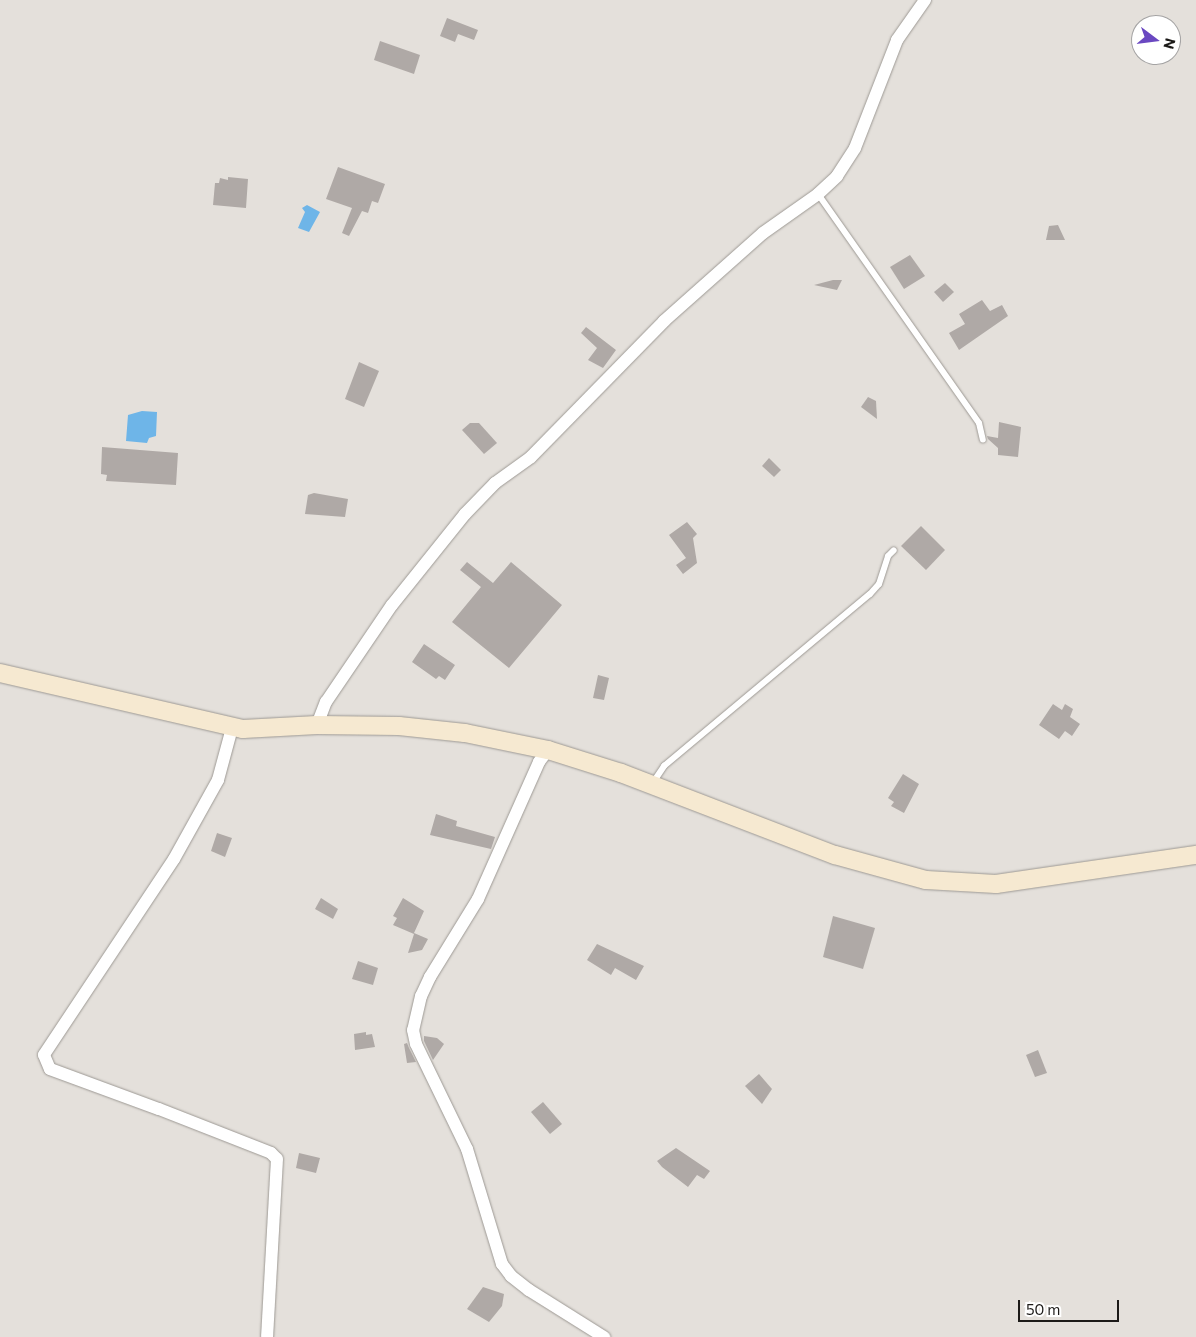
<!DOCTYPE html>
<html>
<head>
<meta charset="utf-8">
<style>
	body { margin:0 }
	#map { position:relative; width:1196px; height:1337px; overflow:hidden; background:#e4e0db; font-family:Commissioner,sans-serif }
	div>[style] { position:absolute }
	.water>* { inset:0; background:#6eb5e8 }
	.building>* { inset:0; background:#afa9a6 }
	.roads { filter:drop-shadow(0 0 1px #9d9994) drop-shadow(0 0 1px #9d9994) }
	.service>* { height:6px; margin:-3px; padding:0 3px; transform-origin:3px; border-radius:3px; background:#fff }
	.minor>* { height:12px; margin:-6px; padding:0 6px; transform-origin:6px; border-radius:6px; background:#fff }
	.secondary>* { height:18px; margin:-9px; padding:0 9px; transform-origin:9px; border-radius:9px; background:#f6e9d1 }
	span { translate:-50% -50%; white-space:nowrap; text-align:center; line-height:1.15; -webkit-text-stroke:4px #fff; paint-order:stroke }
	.north { position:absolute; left:1131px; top:15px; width:50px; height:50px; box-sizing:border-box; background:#fff; border:1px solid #a4a3a3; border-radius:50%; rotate:105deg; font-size:14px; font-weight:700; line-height:20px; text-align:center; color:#1c1a18 }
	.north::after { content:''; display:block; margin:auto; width:18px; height:22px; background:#6a48c1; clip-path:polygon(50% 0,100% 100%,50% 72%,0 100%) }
	.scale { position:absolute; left:1018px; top:1300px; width:101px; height:22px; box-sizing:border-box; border:2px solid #1c1a18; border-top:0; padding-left:6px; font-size:15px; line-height:18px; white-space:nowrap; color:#1c1a18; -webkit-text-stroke:4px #fff; paint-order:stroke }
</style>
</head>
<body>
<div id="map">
	<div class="water">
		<div style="clip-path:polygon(307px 205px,320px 212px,309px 232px,298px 228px,305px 212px,302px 208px)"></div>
		<div style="clip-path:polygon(142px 411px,157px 412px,156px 436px,149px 438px,147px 443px,126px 441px,128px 415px)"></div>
	</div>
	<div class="building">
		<div style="clip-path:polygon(447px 18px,478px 30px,474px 40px,458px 34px,455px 42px,440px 36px)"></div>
		<div style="clip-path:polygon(380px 41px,420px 55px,414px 74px,374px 60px)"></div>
		<div style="clip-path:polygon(338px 167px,385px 184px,378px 203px,372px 201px,368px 213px,362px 211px,349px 236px,342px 233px,352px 208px,326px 199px)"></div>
		<div style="clip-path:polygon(228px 177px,248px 179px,246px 208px,213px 205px,215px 183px,219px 183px,220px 178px,228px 180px)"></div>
		<div style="clip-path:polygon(1058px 225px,1065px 240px,1046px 240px,1049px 226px)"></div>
		<div style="clip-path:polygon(910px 255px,925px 276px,904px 289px,890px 267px)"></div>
		<div style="clip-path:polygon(833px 280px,842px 280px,837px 290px,814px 285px)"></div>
		<div style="clip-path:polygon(945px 283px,954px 292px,943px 302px,934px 292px)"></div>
		<div style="clip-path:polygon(982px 300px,990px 311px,1002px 305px,1008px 316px,959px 350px,949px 333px,965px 324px,959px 314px)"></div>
		<div style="clip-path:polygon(586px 327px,616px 350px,603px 368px,588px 360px,597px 348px,581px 333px)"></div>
		<div style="clip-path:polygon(359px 362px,379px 371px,364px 407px,345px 399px)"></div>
		<div style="clip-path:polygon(868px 397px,876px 401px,877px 419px,861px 407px)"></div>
		<div style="clip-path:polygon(999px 422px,1021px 427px,1018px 457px,998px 455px,998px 448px,988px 439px,987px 436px,998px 438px)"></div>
		<div style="clip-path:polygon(470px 423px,479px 423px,497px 443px,484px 454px,462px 430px)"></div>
		<div style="clip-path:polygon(102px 447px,178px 453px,176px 485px,106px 481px,107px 475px,101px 474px)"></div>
		<div style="clip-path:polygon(769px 458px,781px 470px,774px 477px,762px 466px)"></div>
		<div style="clip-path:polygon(314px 493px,348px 499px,345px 517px,305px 514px,308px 495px)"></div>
		<div style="clip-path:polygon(687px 522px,697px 534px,693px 538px,697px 563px,683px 574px,676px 565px,686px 558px,669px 535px)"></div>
		<div style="clip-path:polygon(921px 526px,945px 550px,926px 570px,901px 546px)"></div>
		<div style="clip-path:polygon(467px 562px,493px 583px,511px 562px,562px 605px,509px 668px,452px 622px,481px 587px,460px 570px)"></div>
		<div style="clip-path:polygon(424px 644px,455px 665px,445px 680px,439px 676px,436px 679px,412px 662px)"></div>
		<div style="clip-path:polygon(598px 675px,609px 678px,604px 700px,593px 698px)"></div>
		<div style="clip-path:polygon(1053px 704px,1062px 710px,1065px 704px,1073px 709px,1070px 717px,1080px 724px,1072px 736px,1065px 731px,1059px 739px,1039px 725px)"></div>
		<div style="clip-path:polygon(903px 774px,919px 784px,904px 813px,891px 806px,894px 802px,888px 798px)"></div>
		<div style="clip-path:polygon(436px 814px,457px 821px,456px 826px,495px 837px,491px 849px,430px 835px)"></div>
		<div style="clip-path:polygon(217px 833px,232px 838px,225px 857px,211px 851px)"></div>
		<div style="clip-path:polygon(321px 898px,338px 909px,333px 919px,315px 909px)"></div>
		<div style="clip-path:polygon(403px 898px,424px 911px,414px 933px,428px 939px,422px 950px,408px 953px,414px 934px,393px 925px,397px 918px,393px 916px)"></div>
		<div style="clip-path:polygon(833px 916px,875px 928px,863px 969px,823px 957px)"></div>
		<div style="clip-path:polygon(597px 944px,644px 966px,636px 980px,615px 968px,611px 975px,587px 960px)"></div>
		<div style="clip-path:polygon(358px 961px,378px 968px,373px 985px,352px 979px)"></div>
		<div style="clip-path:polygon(366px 1032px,366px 1035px,372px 1034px,375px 1047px,355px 1050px,354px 1034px)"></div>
		<div style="clip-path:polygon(424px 1036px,437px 1038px,444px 1044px,433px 1060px,424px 1041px)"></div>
		<div style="clip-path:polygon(407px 1043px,409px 1048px,416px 1062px,407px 1063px,404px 1044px)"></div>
		<div style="clip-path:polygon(1038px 1050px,1047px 1073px,1035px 1077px,1026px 1055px)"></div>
		<div style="clip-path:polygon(759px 1074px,772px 1089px,762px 1104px,745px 1086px)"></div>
		<div style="clip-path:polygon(543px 1102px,562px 1124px,550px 1134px,531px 1112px)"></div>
		<div style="clip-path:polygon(676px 1148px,710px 1171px,704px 1179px,697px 1175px,688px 1187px,662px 1167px,657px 1161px)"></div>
		<div style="clip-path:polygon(299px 1153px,320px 1158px,316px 1173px,296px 1168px)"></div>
		<div style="clip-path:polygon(483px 1287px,504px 1294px,502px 1306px,489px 1322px,467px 1309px)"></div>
	</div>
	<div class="roads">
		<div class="service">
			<div style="left:818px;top:194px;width:280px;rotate:54.9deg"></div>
			<div style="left:979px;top:423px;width:17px;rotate:77deg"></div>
			<div style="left:652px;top:784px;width:22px;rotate:-56deg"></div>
			<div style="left:664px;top:766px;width:268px;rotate:-39.9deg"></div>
			<div style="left:870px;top:594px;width:13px;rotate:-48deg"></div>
			<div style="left:879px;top:584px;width:29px;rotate:-72deg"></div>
			<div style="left:888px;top:556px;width:8px;rotate:-45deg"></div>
		</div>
		<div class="minor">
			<div style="left:317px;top:725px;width:25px;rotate:-69deg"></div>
			<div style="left:326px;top:702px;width:117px;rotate:-55.8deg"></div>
			<div style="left:392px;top:605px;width:117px;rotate:-51.3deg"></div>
			<div style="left:465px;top:514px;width:43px;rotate:-45.9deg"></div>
			<div style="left:495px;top:483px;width:44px;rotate:-35.8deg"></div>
			<div style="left:531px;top:457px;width:190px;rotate:-45.6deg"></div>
			<div style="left:664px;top:321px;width:132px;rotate:-41.6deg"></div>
			<div style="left:763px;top:233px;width:67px;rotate:-35.3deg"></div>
			<div style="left:818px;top:194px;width:26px;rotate:-43deg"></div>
			<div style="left:837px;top:176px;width:33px;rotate:-57deg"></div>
			<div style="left:855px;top:148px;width:116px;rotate:-68.7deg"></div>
			<div style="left:897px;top:40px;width:49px;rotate:-55deg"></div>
			<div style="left:232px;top:728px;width:54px;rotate:105.1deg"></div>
			<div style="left:218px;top:780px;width:90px;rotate:119.1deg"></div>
			<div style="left:174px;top:859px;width:235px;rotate:123.6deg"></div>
			<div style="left:44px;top:1055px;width:15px;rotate:67deg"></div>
			<div style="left:50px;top:1069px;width:116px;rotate:20.2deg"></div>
			<div style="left:159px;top:1109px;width:120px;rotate:21.4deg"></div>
			<div style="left:271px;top:1153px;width:8px;rotate:45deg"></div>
			<div style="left:277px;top:1159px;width:178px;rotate:93.2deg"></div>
			<div style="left:548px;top:750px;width:15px;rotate:127deg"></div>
			<div style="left:539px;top:762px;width:150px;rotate:114deg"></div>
			<div style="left:478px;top:899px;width:92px;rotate:121.6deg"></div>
			<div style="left:430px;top:977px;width:21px;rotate:115deg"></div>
			<div style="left:421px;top:996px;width:35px;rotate:103deg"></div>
			<div style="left:413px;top:1030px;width:14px;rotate:78deg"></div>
			<div style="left:416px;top:1044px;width:117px;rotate:64.1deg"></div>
			<div style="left:467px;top:1149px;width:120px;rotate:73.1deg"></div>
			<div style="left:502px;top:1264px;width:15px;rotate:53deg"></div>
			<div style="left:511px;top:1276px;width:23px;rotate:38deg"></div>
			<div style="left:529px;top:1290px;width:89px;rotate:32.1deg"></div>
		</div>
		<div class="secondary">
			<div style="left:0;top:673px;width:249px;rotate:13deg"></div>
			<div style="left:243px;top:729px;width:74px;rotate:-3.1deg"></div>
			<div style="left:317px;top:725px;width:82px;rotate:0.7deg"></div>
			<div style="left:399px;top:726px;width:66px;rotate:6.1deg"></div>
			<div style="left:465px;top:733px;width:85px;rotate:11.6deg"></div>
			<div style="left:548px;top:750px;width:77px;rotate:17.5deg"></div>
			<div style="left:621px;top:773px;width:229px;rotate:21deg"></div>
			<div style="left:835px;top:855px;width:94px;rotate:15.4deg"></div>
			<div style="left:926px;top:880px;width:70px;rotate:3.3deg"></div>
			<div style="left:996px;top:884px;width:202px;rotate:-8.3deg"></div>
		</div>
	</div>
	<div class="north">N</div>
	<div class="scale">50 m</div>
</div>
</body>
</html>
